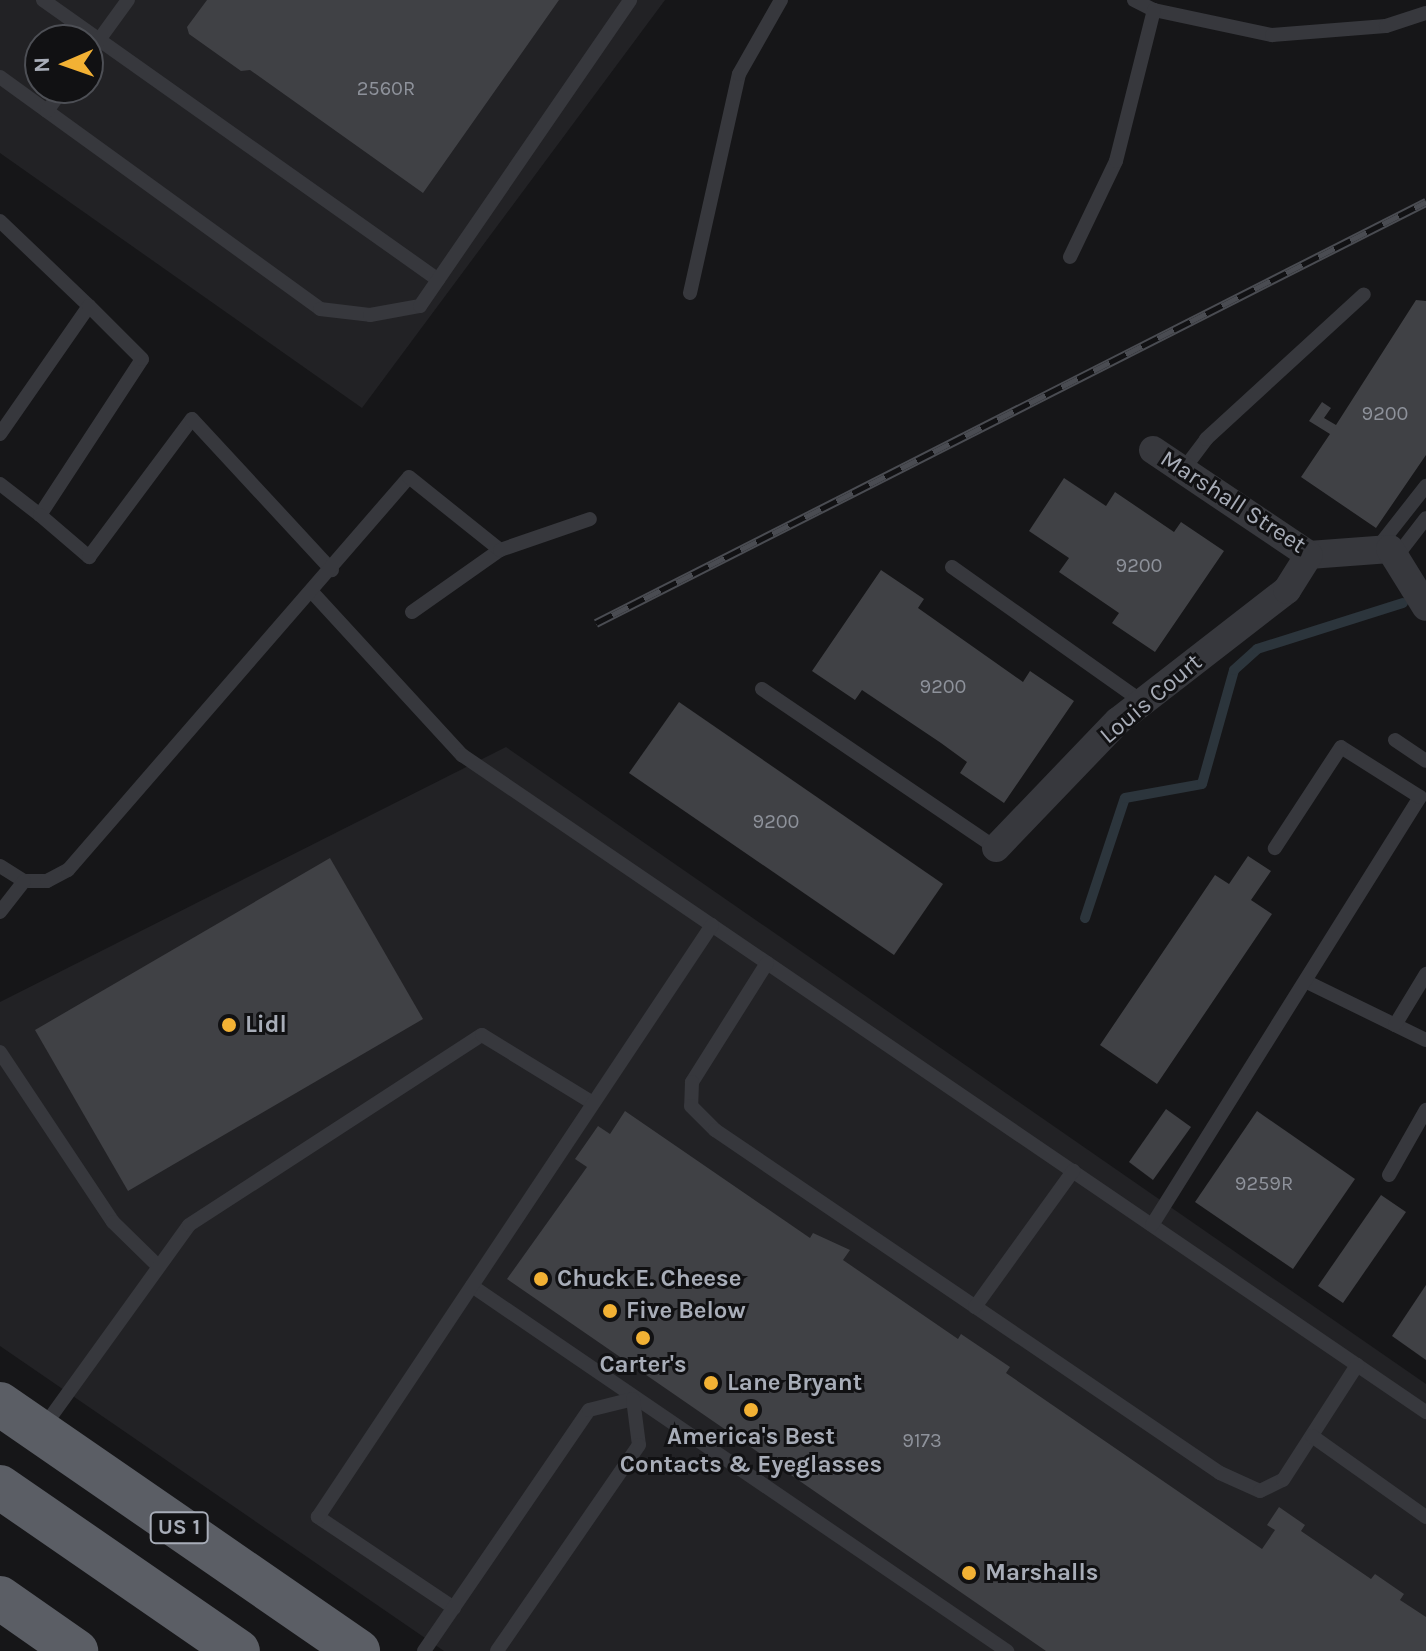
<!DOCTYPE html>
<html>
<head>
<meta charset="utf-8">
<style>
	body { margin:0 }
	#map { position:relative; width:1426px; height:1651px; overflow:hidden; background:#161618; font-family:Karla,sans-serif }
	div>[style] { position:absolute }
	.built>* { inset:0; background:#222225 }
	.stream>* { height:10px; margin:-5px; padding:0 5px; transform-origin:5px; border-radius:5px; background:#2c353c }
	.building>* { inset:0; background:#404145 }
	.service>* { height:14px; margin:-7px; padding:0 7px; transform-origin:7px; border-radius:7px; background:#37383d }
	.minor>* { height:28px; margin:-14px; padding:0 14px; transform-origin:14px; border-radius:14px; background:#37383d }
	.trunk>* { height:44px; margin:-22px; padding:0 22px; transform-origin:22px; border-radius:22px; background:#5b5e65 }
	.rail>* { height:9px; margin-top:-4.5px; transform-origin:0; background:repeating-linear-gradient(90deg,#111113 0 18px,#4a4c52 0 36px); box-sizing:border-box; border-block:2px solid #4a4c52 }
	.dots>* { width:22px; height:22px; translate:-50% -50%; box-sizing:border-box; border:4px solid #111113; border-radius:50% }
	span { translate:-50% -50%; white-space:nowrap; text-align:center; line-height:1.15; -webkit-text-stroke:6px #111113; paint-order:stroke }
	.number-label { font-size:20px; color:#8e929b }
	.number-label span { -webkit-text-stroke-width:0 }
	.shield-label span { padding:2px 6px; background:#111113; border:2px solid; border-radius:6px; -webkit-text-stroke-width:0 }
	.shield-label { font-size:22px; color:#a8adb8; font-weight:700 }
	.street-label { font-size:24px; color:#a8adb8 }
	.poi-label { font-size:24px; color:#a8adb8; font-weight:700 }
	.left { translate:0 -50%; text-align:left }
	.north { position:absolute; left:24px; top:24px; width:80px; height:80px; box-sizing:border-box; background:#111113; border:2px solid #4d4f55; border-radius:50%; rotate:268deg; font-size:22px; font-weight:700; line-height:32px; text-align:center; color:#a8adb8 }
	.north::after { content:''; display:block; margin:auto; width:28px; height:36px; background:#f2b134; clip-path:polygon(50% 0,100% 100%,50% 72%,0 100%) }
</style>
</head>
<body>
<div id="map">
	<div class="built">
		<div style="clip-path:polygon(evenodd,0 0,665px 0,362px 408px,0 153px,0 0,40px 40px,88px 40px,88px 88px,40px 88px,40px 40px)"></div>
		<div style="clip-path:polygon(506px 747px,1426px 1384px,1426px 1651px,444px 1651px,0 1346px,0 1002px)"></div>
	</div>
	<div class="stream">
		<div style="left:1085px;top:918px;width:126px;rotate:-71.6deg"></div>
		<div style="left:1125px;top:798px;width:78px;rotate:-10.3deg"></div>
		<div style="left:1202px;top:784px;width:118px;rotate:-74.3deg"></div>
		<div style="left:1234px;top:670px;width:31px;rotate:-42deg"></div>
		<div style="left:1257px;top:649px;width:153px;rotate:-17.5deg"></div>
	</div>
	<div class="building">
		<div style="clip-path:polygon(207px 0,559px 0,423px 193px,250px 70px,241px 71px,189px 34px,187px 27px)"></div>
		<div style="clip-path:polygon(1416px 300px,1426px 301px,1426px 455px,1376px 528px,1301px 477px,1330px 434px,1309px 421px,1322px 402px,1331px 408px,1324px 418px,1336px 425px)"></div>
		<div style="clip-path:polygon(1064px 478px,1106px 506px,1115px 492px,1174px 532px,1181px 522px,1224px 551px,1155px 652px,1112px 623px,1119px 613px,1059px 572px,1069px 558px,1029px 531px)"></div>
		<div style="clip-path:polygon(881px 570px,924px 599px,918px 608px,1023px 682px,1030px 671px,1074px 701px,1004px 803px,960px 773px,967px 762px,941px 743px,862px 690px,855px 700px,812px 671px)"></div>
		<div style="clip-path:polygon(679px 702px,943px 884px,894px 955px,629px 773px)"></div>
		<div style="clip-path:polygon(1248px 856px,1271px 871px,1251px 900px,1272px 914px,1157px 1084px,1100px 1045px,1215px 875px,1229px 884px)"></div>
		<div style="clip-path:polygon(330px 858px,423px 1019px,128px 1191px,35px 1030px)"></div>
		<div style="clip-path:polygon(1166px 1109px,1191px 1127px,1153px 1180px,1129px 1162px)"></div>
		<div style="clip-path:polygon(625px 1111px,810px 1238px,813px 1233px,850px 1250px,843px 1260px,958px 1339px,961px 1334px,1010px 1367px,1006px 1373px,1262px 1549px,1275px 1530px,1267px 1525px,1279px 1507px,1305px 1525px,1301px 1531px,1371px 1579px,1375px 1574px,1404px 1594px,1400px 1600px,1426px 1617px,1426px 1651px,1046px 1651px,507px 1279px,587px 1167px,575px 1159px,598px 1126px,610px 1134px)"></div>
		<div style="clip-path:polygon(1257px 1111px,1355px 1179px,1293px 1269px,1195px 1202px)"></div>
		<div style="clip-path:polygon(1381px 1195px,1406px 1212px,1343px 1303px,1318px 1286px)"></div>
		<div style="clip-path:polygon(1426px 1285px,1426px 1360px,1392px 1336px)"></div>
	</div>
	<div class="service">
		<div style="left:43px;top:0;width:484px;rotate:35.3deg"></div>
		<div style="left:1134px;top:0;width:22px;rotate:27deg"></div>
		<div style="left:1154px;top:10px;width:121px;rotate:12deg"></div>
		<div style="left:1272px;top:35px;width:114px;rotate:-4.5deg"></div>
		<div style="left:1386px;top:26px;width:42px;rotate:-18deg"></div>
		<div style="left:88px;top:55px;width:68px;rotate:-54deg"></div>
		<div style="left:0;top:77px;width:395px;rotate:35.9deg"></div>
		<div style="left:320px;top:309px;width:50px;rotate:6.8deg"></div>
		<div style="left:370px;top:315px;width:51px;rotate:-10.2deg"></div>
		<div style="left:420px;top:306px;width:371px;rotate:-55.5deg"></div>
		<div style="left:47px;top:111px;width:29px;rotate:-54deg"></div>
		<div style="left:0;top:221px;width:123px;rotate:43.7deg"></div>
		<div style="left:89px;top:306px;width:156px;rotate:124.8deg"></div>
		<div style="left:1070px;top:257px;width:106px;rotate:-64.4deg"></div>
		<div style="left:1116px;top:161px;width:156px;rotate:-75.9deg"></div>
		<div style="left:690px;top:293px;width:224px;rotate:-77.4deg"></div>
		<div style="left:739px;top:74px;width:85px;rotate:-60.4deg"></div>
		<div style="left:1183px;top:470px;width:39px;rotate:-53deg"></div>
		<div style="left:1206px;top:439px;width:214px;rotate:-42.5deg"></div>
		<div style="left:0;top:484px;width:51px;rotate:37.8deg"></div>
		<div style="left:40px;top:515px;width:186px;rotate:-56.8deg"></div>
		<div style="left:142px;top:359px;width:75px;rotate:-135deg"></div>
		<div style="left:40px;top:515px;width:65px;rotate:40.6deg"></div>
		<div style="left:89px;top:557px;width:172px;rotate:-53.3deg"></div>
		<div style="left:192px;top:419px;width:206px;rotate:47.2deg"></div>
		<div style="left:1378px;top:547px;width:78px;rotate:-51.8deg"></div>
		<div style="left:1396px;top:557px;width:49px;rotate:-52.4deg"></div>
		<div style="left:952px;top:567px;width:234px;rotate:35.3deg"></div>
		<div style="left:312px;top:592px;width:222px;rotate:47.4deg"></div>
		<div style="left:462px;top:755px;width:1167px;rotate:34.28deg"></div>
		<div style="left:412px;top:612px;width:108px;rotate:-35.2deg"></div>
		<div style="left:762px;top:689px;width:283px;rotate:34.2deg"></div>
		<div style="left:1395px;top:740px;width:37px;rotate:34deg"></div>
		<div style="left:0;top:866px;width:28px;rotate:32deg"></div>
		<div style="left:24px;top:881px;width:23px"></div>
		<div style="left:47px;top:881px;width:24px;rotate:-28deg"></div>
		<div style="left:68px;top:870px;width:520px;rotate:-49.05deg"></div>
		<div style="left:409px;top:477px;width:117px;rotate:38.7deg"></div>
		<div style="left:500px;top:550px;width:95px;rotate:-19deg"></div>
		<div style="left:0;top:912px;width:39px;rotate:-52deg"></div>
		<div style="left:767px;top:963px;width:141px;rotate:122.2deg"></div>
		<div style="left:692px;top:1082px;width:24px;rotate:92deg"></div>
		<div style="left:691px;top:1106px;width:34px;rotate:45deg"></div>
		<div style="left:715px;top:1130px;width:610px;rotate:34.18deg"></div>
		<div style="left:1220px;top:1473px;width:44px;rotate:24.2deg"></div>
		<div style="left:1260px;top:1491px;width:25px;rotate:-26deg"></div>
		<div style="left:1283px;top:1480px;width:137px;rotate:-57.2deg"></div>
		<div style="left:1307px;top:982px;width:132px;rotate:26deg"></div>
		<div style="left:1395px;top:1025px;width:60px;rotate:-58.7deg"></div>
		<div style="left:0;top:1052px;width:204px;rotate:56.4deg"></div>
		<div style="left:113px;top:1222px;width:63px;rotate:44.4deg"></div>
		<div style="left:1389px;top:1175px;width:75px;rotate:-60.4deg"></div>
		<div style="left:1152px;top:1225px;width:505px;rotate:-57.95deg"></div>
		<div style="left:1420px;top:797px;width:93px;rotate:-147.7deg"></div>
		<div style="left:1341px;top:747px;width:121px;rotate:123.2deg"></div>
		<div style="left:472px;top:1286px;width:648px;rotate:34.3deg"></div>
		<div style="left:975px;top:1307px;width:168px;rotate:-54.2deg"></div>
		<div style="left:42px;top:1429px;width:251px;rotate:-54.2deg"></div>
		<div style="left:189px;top:1225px;width:349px;rotate:-33deg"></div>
		<div style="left:482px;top:1035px;width:130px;rotate:31.5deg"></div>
		<div style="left:1312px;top:1436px;width:140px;rotate:35.4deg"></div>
		<div style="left:454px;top:1608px;width:164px;rotate:-146.2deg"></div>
		<div style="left:318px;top:1517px;width:711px;rotate:-56.35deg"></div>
		<div style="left:424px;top:1651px;width:292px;rotate:-55.6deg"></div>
		<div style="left:589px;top:1410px;width:45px;rotate:-14deg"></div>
		<div style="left:633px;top:1399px;width:46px;rotate:82.6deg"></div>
		<div style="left:639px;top:1445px;width:250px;rotate:124.6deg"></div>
	</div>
	<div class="minor">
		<div style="left:1153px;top:450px;width:188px;rotate:33.9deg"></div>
		<div style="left:1309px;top:555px;width:81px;rotate:-4.2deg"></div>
		<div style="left:1390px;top:549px;width:68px;rotate:58.2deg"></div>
		<div style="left:996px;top:848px;width:176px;rotate:-46.2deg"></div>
		<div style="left:1118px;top:721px;width:214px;rotate:-37.8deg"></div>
		<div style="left:1287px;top:590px;width:41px;rotate:-57.8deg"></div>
	</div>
	<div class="trunk">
		<div style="left:0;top:1404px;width:435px;rotate:34.6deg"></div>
		<div style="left:0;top:1487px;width:289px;rotate:34.6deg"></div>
		<div style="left:0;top:1598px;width:93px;rotate:34.9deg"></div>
	</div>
	<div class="rail">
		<div style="left:596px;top:623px;width:931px;rotate:-26.9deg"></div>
	</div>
	<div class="dots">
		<div style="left:229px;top:1025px;background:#f2b134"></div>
		<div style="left:541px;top:1279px;background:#f2b134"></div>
		<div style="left:610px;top:1311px;background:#f2b134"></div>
		<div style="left:643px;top:1338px;background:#f2b134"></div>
		<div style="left:711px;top:1383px;background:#f2b134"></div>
		<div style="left:751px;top:1410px;background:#f2b134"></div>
		<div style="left:969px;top:1573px;background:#f2b134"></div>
	</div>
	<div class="number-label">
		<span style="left:386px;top:88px">2560R</span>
		<span style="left:1385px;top:413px">9200</span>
		<span style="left:1139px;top:565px">9200</span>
		<span style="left:943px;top:686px">9200</span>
		<span style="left:776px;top:821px">9200</span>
		<span style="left:1264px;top:1183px">9259R</span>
		<span style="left:922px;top:1440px">9173</span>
	</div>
	<div class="shield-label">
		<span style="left:179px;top:1528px">US 1</span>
	</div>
	<div class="street-label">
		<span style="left:1233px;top:502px;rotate:33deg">Marshall Street</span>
		<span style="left:1151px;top:699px;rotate:-40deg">Louis Court</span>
	</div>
	<div class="poi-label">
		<span class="left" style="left:245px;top:1025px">Lidl</span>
		<span class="left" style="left:557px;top:1279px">Chuck E. Cheese</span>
		<span class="left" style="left:626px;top:1311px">Five Below</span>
		<span style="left:643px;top:1365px">Carter's</span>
		<span class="left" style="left:727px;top:1383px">Lane Bryant</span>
		<span style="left:751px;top:1451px">America's Best<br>Contacts &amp; Eyeglasses</span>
		<span class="left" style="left:985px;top:1573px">Marshalls</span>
	</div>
	<div class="north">N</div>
</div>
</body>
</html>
